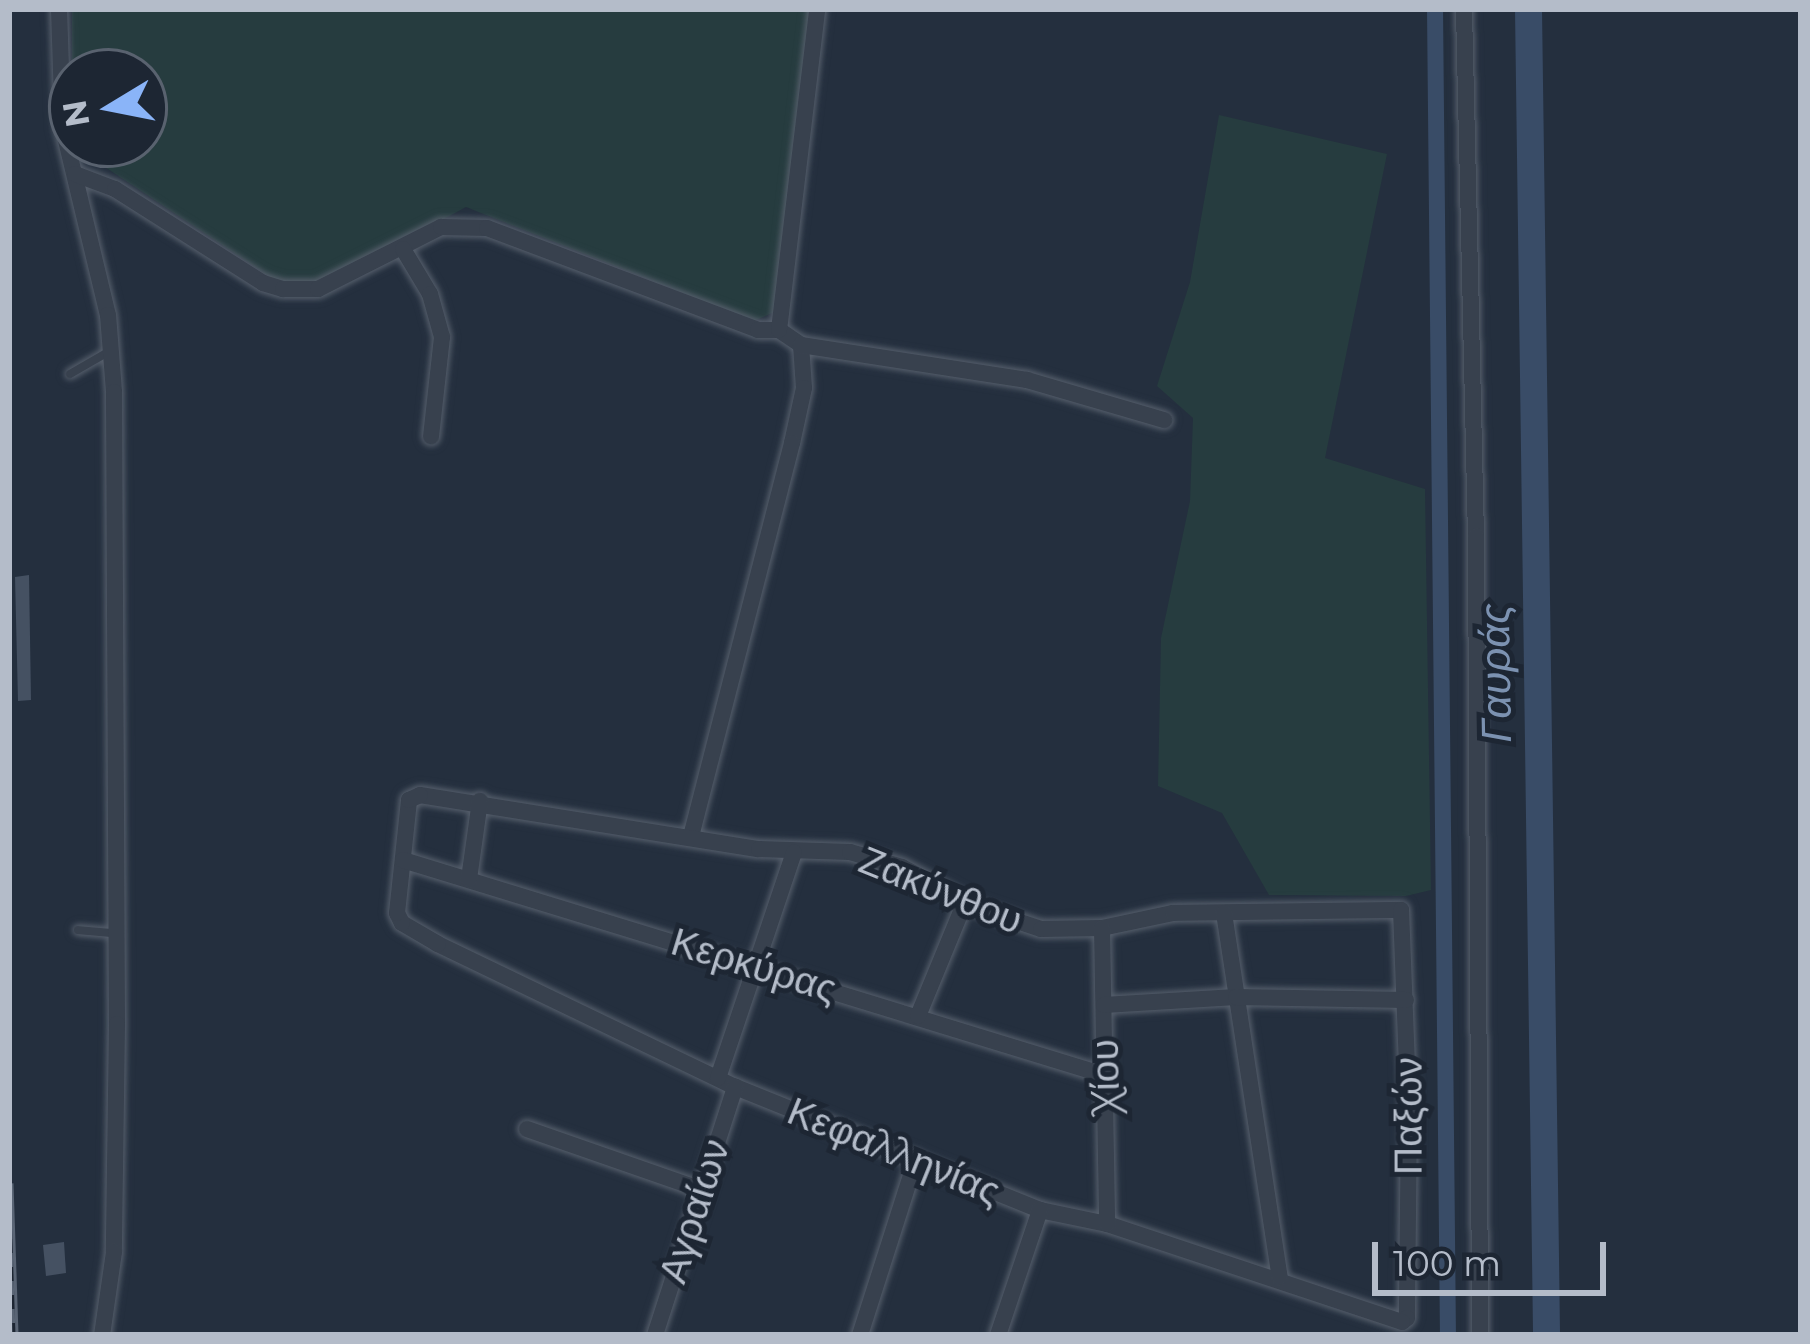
<!DOCTYPE html>
<html>
<head>
<meta charset="utf-8">
<style>
	body { margin:0 }
	#map { position:relative; width:1810px; height:1344px; overflow:hidden; background:#242f3e; font-family:Montserrat,sans-serif }
	div>[style] { position:absolute }
	.green>* { inset:0; background:#263c3f }
	.canal>* { height:16px; margin:-8px; padding:0 8px; transform-origin:8px; border-radius:8px; background:#394c67 }
	.river>* { height:27px; margin:-13.5px; padding:0 13.5px; transform-origin:13.5px; border-radius:13.5px; background:#394c67 }
	.building>* { inset:0; background:#455162 }
	.roads { filter:drop-shadow(0 0 3px #565f6c) drop-shadow(0 0 3px #565f6c) }
	.lane>* { height:8px; margin:-4px; padding:0 4px; transform-origin:4px; border-radius:4px; background:#38414e }
	.street>* { height:16px; margin:-8px; padding:0 8px; transform-origin:8px; border-radius:8px; background:#38414e }
	.rail>* { height:9px; margin-top:-4.5px; transform-origin:0; background:repeating-linear-gradient(90deg,#1d2633 0 14px,#5a6575 0 28px); box-sizing:border-box; border-block:3px solid #5a6575 }
	span { translate:-50% -50%; white-space:nowrap; text-align:center; line-height:1.15; -webkit-text-stroke:10px #1d2633; paint-order:stroke }
	.street-label { font-size:39px; color:#b4bcc9 }
	.water-label { font-size:42px; color:#7c92b1; font-style:italic }
	.frame { position:absolute; inset:0; border:12px solid #b4bcc9; pointer-events:none }
	.north { position:absolute; left:48px; top:48px; width:120px; height:120px; box-sizing:border-box; background:#1d2633; border:3px solid #59626f; border-radius:50%; rotate:260deg; font-size:33px; font-weight:700; line-height:48px; text-align:center; color:#b4bcc9 }
	.north::after { content:''; display:block; margin:auto; width:42px; height:54px; background:#8ab4f8; clip-path:polygon(50% 0,100% 100%,50% 72%,0 100%) }
	.scale { position:absolute; left:1372px; top:1242px; width:234px; height:54px; box-sizing:border-box; border:6px solid #b4bcc9; border-top:0; padding-left:15px; font-size:36px; line-height:42px; white-space:nowrap; color:#b4bcc9; -webkit-text-stroke:9px #1d2633; paint-order:stroke }
</style>
</head>
<body>
<div id="map">
	<div class="green">
		<div style="clip-path:polygon(72px 9px,810px 9px,774px 312px,754px 321px,466px 207px,327px 282px,276px 281px,72px 145px,144px 144px,144px 72px,72px 72px)"></div>
		<div style="clip-path:polygon(1219px 115px,1387px 154px,1325px 458px,1425px 489px,1431px 890px,1406px 896px,1269px 895px,1222px 813px,1158px 786px,1161px 638px,1190px 501px,1193px 418px,1157px 386px,1190px 282px)"></div>
	</div>
	<div class="canal">
		<div style="left:1435px;top:9px;width:1326px;rotate:89.44deg"></div>
	</div>
	<div class="river">
		<div style="left:1528px;top:9px;width:1326px;rotate:89.22deg"></div>
	</div>
	<div class="building">
		<div style="clip-path:polygon(29px 575px,31px 700px,18px 701px,15px 577px)"></div>
		<div style="clip-path:polygon(64px 1242px,66px 1273px,46px 1276px,43px 1245px)"></div>
	</div>
	<div class="roads">
		<div class="lane">
			<div style="left:70px;top:374px;width:46px;rotate:-29.9deg"></div>
			<div style="left:78px;top:930px;width:38px;rotate:5deg"></div>
		</div>
		<div class="street">
			<div style="left:59px;top:9px;width:119px;rotate:88.1deg"></div>
			<div style="left:63px;top:128px;width:192px;rotate:76.5deg"></div>
			<div style="left:108px;top:315px;width:77px;rotate:85.5deg"></div>
			<div style="left:114px;top:392px;width:632px;rotate:89.73deg"></div>
			<div style="left:117px;top:1024px;width:228px;rotate:90.8deg"></div>
			<div style="left:114px;top:1252px;width:84px;rotate:98.2deg"></div>
			<div style="left:1464px;top:9px;width:527px;rotate:88.7deg"></div>
			<div style="left:1476px;top:536px;width:799px;rotate:89.71deg"></div>
			<div style="left:75px;top:174px;width:43px;rotate:20.6deg"></div>
			<div style="left:115px;top:189px;width:175px;rotate:32.4deg"></div>
			<div style="left:263px;top:283px;width:21px;rotate:17deg"></div>
			<div style="left:283px;top:289px;width:35px"></div>
			<div style="left:318px;top:289px;width:138px;rotate:-26.8deg"></div>
			<div style="left:441px;top:227px;width:46px;rotate:1.2deg"></div>
			<div style="left:487px;top:228px;width:290px;rotate:20.6deg"></div>
			<div style="left:758px;top:330px;width:21px"></div>
			<div style="left:779px;top:330px;width:27px;rotate:34deg"></div>
			<div style="left:801px;top:345px;width:43px;rotate:86deg"></div>
			<div style="left:804px;top:388px;width:56px;rotate:102.3deg"></div>
			<div style="left:792px;top:443px;width:407px;rotate:104.4deg"></div>
			<div style="left:403px;top:249px;width:52px;rotate:59deg"></div>
			<div style="left:430px;top:294px;width:45px;rotate:74.4deg"></div>
			<div style="left:442px;top:337px;width:100px;rotate:96.3deg"></div>
			<div style="left:779px;top:330px;width:323px;rotate:-83.2deg"></div>
			<div style="left:801px;top:345px;width:229px;rotate:8.8deg"></div>
			<div style="left:1027px;top:380px;width:143px;rotate:16.3deg"></div>
			<div style="left:420px;top:795px;width:343px;rotate:9.1deg"></div>
			<div style="left:759px;top:849px;width:91px;rotate:1.9deg"></div>
			<div style="left:850px;top:852px;width:54px;rotate:16.1deg"></div>
			<div style="left:902px;top:867px;width:86px;rotate:28.3deg"></div>
			<div style="left:978px;top:908px;width:66px;rotate:18.4deg"></div>
			<div style="left:1041px;top:929px;width:61px;rotate:-0.9deg"></div>
			<div style="left:1102px;top:928px;width:73px;rotate:-11.9deg"></div>
			<div style="left:1173px;top:913px;width:228px;rotate:-0.8deg"></div>
			<div style="left:1401px;top:910px;width:205px;rotate:87.8deg"></div>
			<div style="left:1409px;top:1115px;width:203px;rotate:90.6deg"></div>
			<div style="left:1407px;top:1318px;width:6px;rotate:141deg"></div>
			<div style="left:1402px;top:1322px;width:311px;rotate:-161.6deg"></div>
			<div style="left:1107px;top:1224px;width:68px;rotate:-168.2deg"></div>
			<div style="left:1040px;top:1210px;width:329px;rotate:-158deg"></div>
			<div style="left:735px;top:1087px;width:330px;rotate:-154.3deg"></div>
			<div style="left:438px;top:944px;width:42px;rotate:-149.7deg"></div>
			<div style="left:402px;top:923px;width:11px;rotate:-117deg"></div>
			<div style="left:397px;top:913px;width:114px;rotate:-83.9deg"></div>
			<div style="left:409px;top:800px;width:12px;rotate:-24deg"></div>
			<div style="left:403px;top:860px;width:733px;rotate:17.05deg"></div>
			<div style="left:469px;top:879px;width:79px;rotate:-82deg"></div>
			<div style="left:1224px;top:913px;width:368px;rotate:81.3deg"></div>
			<div style="left:1102px;top:928px;width:296px;rotate:89deg"></div>
			<div style="left:1104px;top:1005px;width:132px;rotate:-3.5deg"></div>
			<div style="left:1236px;top:997px;width:170px;rotate:1deg"></div>
			<div style="left:918px;top:1016px;width:123px;rotate:-67.6deg"></div>
			<div style="left:718px;top:1078px;width:238px;rotate:-71.4deg"></div>
			<div style="left:527px;top:1129px;width:182px;rotate:19.2deg"></div>
			<div style="left:655px;top:1335px;width:261px;rotate:-72.1deg"></div>
			<div style="left:860px;top:1335px;width:185px;rotate:-72.3deg"></div>
			<div style="left:998px;top:1335px;width:132px;rotate:-71.4deg"></div>
		</div>
	</div>
	<div class="rail">
		<div style="left:9px;top:1183px;width:152px;rotate:88.1deg"></div>
	</div>
	<div class="street-label">
		<span style="left:941px;top:890px;rotate:22deg">Ζακύνθου</span>
		<span style="left:754px;top:965px;rotate:17deg">Κερκύρας</span>
		<span style="left:1105px;top:1076px;rotate:-91deg">Χίου</span>
		<span style="left:1408px;top:1116px;rotate:-90deg">Παξών</span>
		<span style="left:894px;top:1151px;rotate:22deg">Κεφαλληνίας</span>
		<span style="left:694px;top:1211px;rotate:-72deg">Αγραίων</span>
	</div>
	<div class="water-label">
		<span style="left:1495px;top:673px;rotate:-91deg">Γαυράς</span>
	</div>
	<div class="frame"></div>
	<div class="north">N</div>
	<div class="scale">100 m</div>
</div>
</body>
</html>
